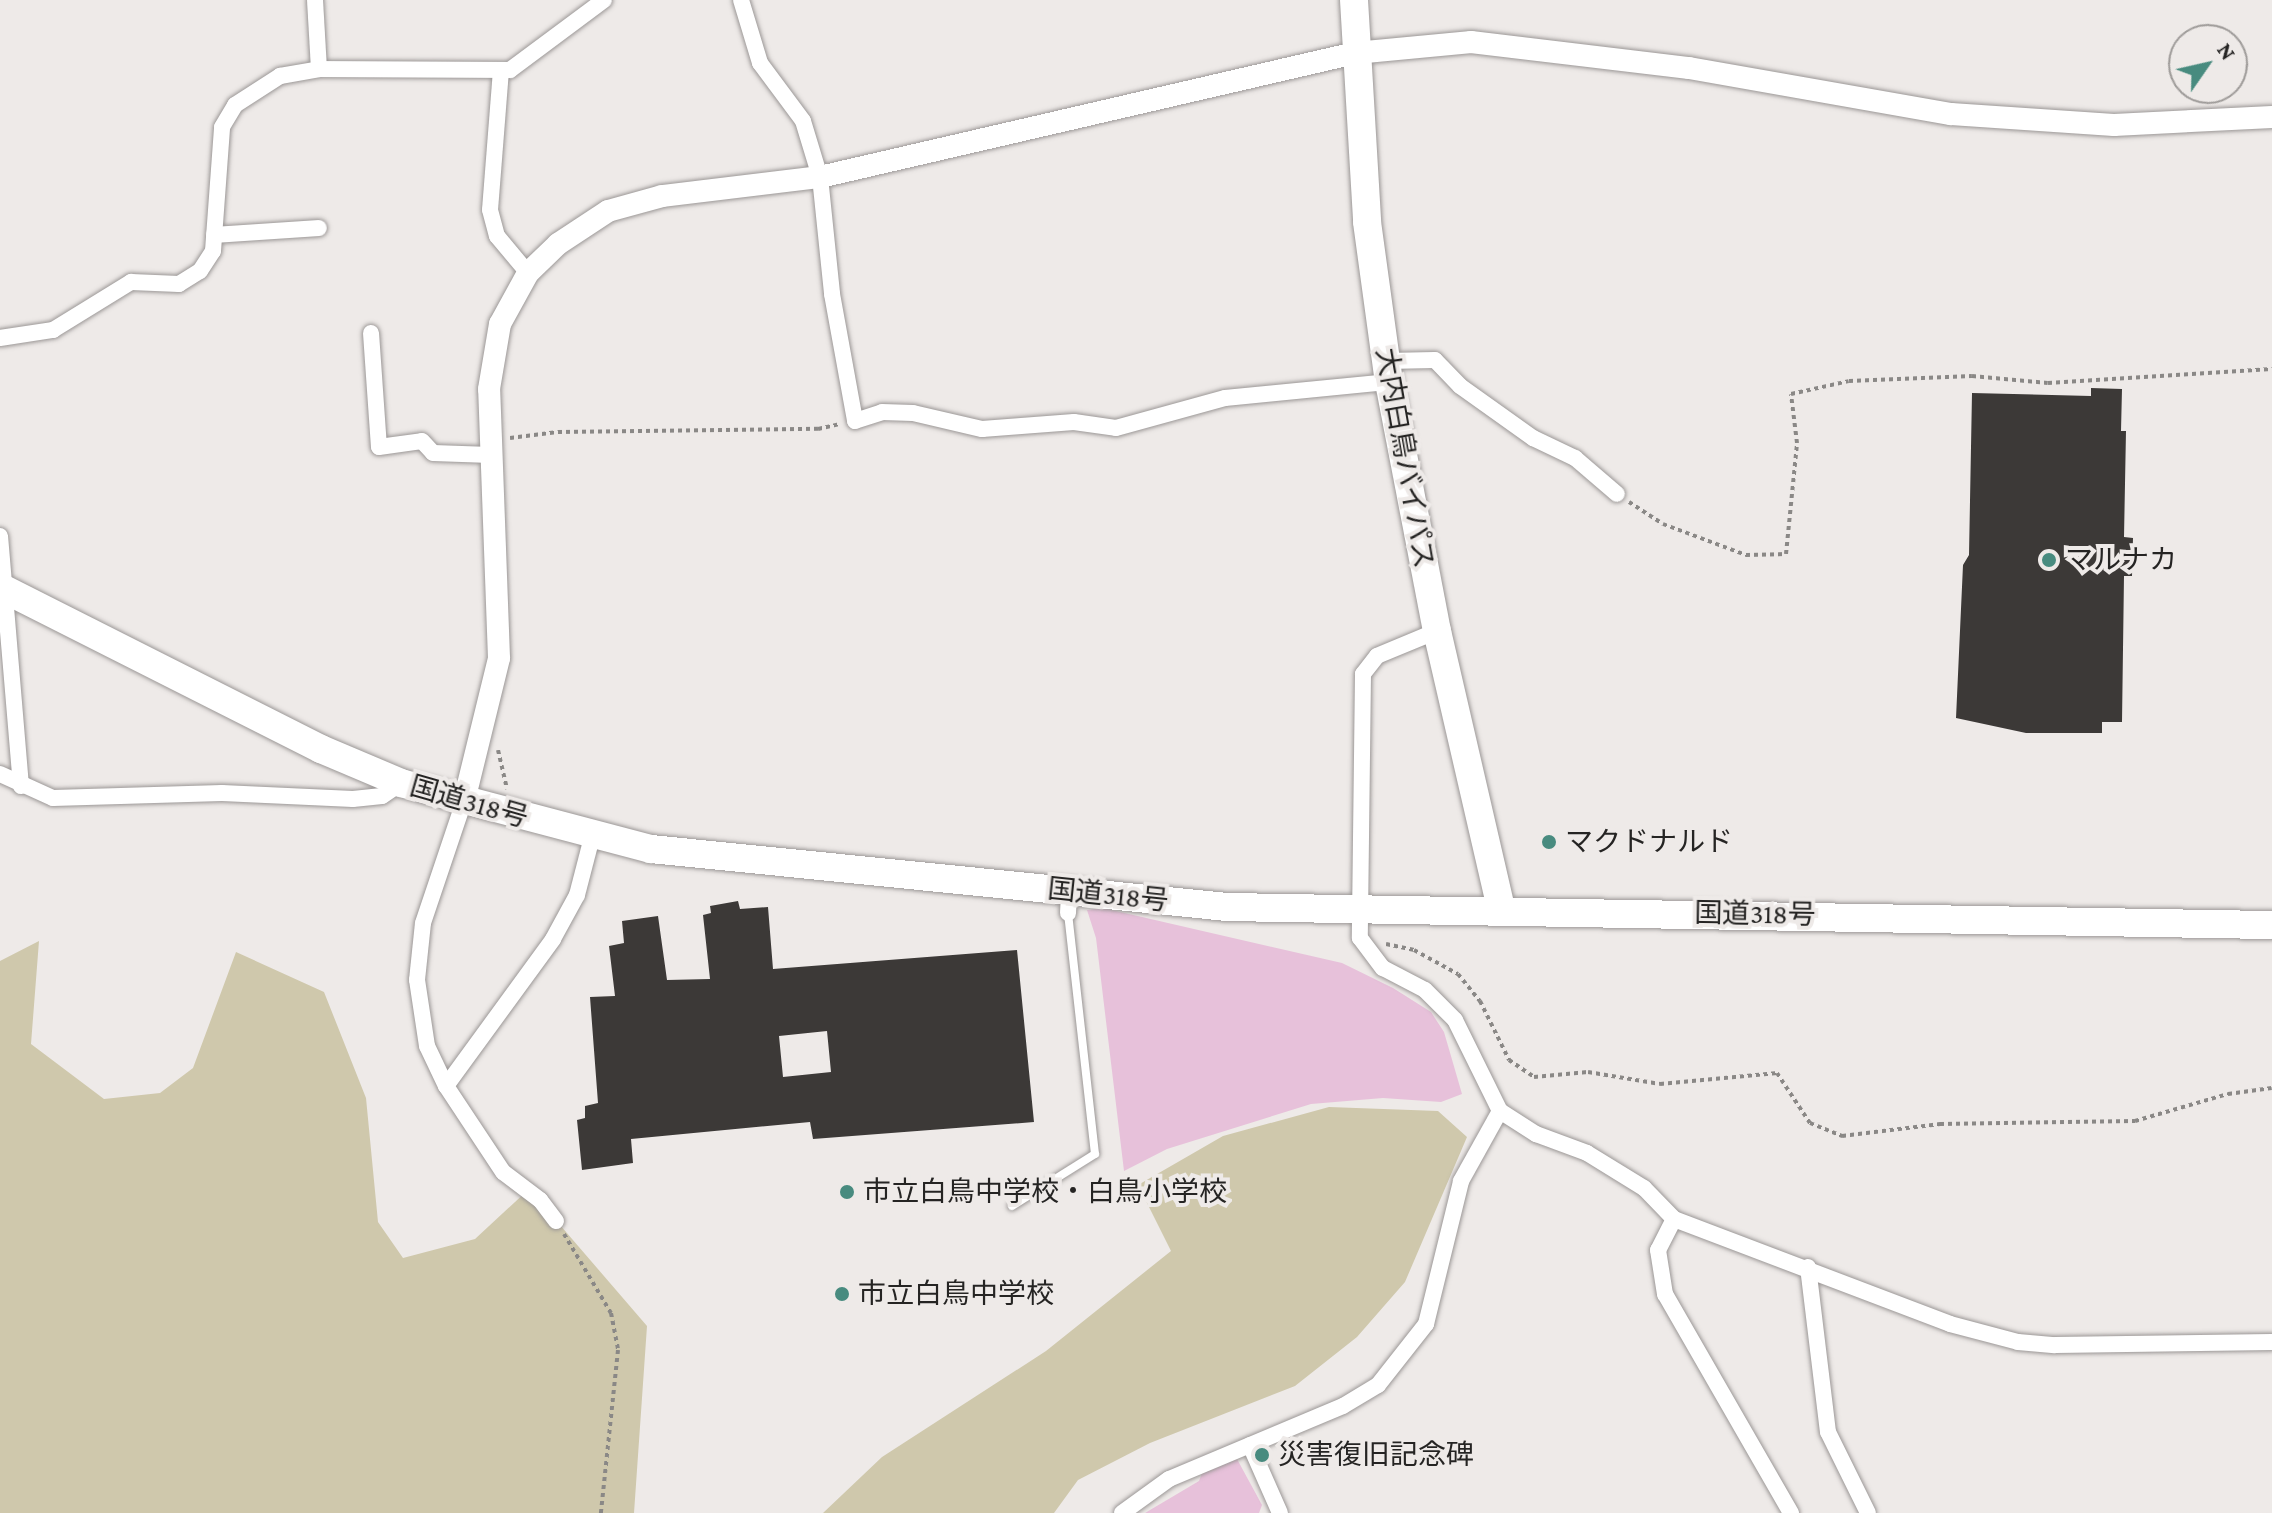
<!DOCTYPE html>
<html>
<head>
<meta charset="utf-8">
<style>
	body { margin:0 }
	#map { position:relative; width:2272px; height:1513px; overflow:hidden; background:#eeeae8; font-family:"Crimson Pro","Noto Sans JP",serif }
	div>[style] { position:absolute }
	.green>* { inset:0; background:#cfc8ac }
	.water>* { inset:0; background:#e7c1da }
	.building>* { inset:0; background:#3c3937 }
	.path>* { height:4px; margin-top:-2px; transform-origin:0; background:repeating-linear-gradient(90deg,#8a8886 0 4px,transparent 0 8px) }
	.roads { filter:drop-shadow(0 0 2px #9b9796) drop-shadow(0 0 2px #9b9796) }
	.lane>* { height:8px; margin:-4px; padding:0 4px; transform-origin:4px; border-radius:4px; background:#fff }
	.street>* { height:16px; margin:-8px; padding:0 8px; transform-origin:8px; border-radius:8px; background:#fff }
	.secondary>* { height:22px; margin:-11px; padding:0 11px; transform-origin:11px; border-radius:11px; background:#fff }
	.highway>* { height:28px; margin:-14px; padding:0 14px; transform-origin:14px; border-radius:14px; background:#fff }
	.dots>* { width:22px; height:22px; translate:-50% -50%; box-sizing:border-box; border:4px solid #eeeae8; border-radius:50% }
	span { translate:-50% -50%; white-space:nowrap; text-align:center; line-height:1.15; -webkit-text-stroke:8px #eeeae8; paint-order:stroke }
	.street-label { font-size:28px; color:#252423 }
	.poi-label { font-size:28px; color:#252423 }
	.left { translate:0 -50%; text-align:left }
	.north { position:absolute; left:2168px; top:24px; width:80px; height:80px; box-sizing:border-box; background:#eeeae8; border:2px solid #9e9b99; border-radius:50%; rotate:56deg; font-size:22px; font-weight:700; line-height:32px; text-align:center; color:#252423 }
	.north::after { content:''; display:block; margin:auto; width:28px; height:36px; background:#488b7f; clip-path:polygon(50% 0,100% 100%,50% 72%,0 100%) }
</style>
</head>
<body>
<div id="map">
	<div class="green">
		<div style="clip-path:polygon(39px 941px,31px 1044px,104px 1099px,160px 1093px,193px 1068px,236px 952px,324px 992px,366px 1098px,378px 1222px,403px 1258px,475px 1239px,529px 1189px,647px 1326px,634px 1513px,0 1513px,0 961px)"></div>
		<div style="clip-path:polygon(1329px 1107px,1438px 1111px,1467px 1137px,1405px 1282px,1357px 1337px,1295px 1386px,1150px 1443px,1078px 1480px,1054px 1513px,823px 1513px,882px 1457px,1046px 1351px,1171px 1251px,1138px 1185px,1223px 1136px)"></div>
	</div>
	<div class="water">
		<div style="clip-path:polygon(1103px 908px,1342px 963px,1393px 988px,1431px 1012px,1444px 1032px,1462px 1094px,1441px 1102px,1383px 1098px,1311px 1104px,1167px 1149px,1124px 1171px,1096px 938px,1087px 910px)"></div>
		<div style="clip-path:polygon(1237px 1459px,1262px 1505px,1259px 1513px,1145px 1513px,1199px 1481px,1203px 1470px)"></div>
	</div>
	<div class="building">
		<div style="clip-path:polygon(2091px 388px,2122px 389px,2121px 431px,2126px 431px,2124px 537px,2133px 538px,2132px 576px,2124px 576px,2122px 722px,2102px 722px,2102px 733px,2026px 733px,1956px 718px,1963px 565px,1969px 555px,1972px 393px,2091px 396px)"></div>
		<div style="clip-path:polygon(evenodd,738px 901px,740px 909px,768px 907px,773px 969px,1017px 950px,1034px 1122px,813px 1139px,810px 1122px,631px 1139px,633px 1163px,582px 1170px,577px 1120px,585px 1118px,585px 1106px,598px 1103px,590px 997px,615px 996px,609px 946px,624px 943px,622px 921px,658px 916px,667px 980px,710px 979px,703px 915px,711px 913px,710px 906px,738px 901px,827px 1031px,831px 1072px,783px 1077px,779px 1036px,827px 1031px)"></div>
	</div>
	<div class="path">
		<div style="left:510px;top:438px;width:48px;rotate:-7.1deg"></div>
		<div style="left:558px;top:432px;width:260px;rotate:-0.7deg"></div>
		<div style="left:818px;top:429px;width:23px;rotate:-13deg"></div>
		<div style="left:1629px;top:502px;width:40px;rotate:32.9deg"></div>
		<div style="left:1663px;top:524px;width:89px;rotate:20.5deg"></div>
		<div style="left:1746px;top:555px;width:40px;rotate:-1.4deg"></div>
		<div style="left:1786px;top:554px;width:112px;rotate:-84.3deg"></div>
		<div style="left:1797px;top:443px;width:49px;rotate:-97deg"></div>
		<div style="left:1791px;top:394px;width:59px;rotate:-12.6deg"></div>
		<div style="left:1849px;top:381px;width:123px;rotate:-2.3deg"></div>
		<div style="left:1972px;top:376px;width:76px;rotate:5.3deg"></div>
		<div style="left:2048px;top:383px;width:224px;rotate:-3.6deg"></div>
		<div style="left:498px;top:750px;width:40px;rotate:77deg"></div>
		<div style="left:1386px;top:944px;width:29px;rotate:12deg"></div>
		<div style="left:1414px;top:950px;width:50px;rotate:28.6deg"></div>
		<div style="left:1458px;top:974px;width:35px;rotate:51deg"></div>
		<div style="left:1480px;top:1001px;width:66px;rotate:63.8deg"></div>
		<div style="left:1509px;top:1060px;width:30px;rotate:34deg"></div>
		<div style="left:1534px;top:1077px;width:54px;rotate:-5.3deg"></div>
		<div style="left:1588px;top:1072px;width:73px;rotate:9.5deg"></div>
		<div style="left:1660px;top:1084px;width:118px;rotate:-5.4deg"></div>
		<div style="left:1777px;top:1073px;width:60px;rotate:56.6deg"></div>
		<div style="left:1810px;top:1123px;width:35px;rotate:22deg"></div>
		<div style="left:1842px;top:1136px;width:99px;rotate:-7deg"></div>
		<div style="left:1940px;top:1124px;width:195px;rotate:-0.9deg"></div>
		<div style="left:2135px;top:1121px;width:97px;rotate:-16.2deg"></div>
		<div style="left:2228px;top:1094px;width:44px;rotate:-7.8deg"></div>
		<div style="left:564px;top:1234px;width:92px;rotate:59.3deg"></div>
		<div style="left:611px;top:1313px;width:38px;rotate:79deg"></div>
		<div style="left:618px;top:1350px;width:164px;rotate:96deg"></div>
	</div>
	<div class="roads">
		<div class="lane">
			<div style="left:1012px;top:1206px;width:98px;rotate:-32.1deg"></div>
			<div style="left:1095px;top:1154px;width:243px;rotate:-96.4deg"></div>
		</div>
		<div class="street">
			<div style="left:315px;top:0;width:69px;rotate:86.7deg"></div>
			<div style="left:741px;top:0;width:66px;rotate:73.2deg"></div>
			<div style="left:760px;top:63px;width:72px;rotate:53.4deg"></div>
			<div style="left:803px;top:121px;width:59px;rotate:73.1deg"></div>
			<div style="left:820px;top:177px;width:118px;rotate:84.1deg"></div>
			<div style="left:832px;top:294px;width:129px;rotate:79.7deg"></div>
			<div style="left:855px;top:421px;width:28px;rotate:-18deg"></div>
			<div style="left:882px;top:412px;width:31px;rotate:2deg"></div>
			<div style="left:913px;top:413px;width:71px;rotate:13.1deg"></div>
			<div style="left:982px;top:429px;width:92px;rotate:-4.4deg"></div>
			<div style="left:1074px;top:422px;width:42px;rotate:8.1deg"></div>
			<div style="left:1116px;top:428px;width:113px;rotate:-15.4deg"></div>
			<div style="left:1225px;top:398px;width:165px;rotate:-5.6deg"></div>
			<div style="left:501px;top:70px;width:140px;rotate:94.5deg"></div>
			<div style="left:490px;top:210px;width:27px;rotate:75deg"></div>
			<div style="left:497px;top:236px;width:48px;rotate:50deg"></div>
			<div style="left:214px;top:235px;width:105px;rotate:-3.8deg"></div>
			<div style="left:371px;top:333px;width:114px;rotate:86deg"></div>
			<div style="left:379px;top:447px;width:43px;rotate:-7.9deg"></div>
			<div style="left:422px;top:441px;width:16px;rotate:47deg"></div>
			<div style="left:433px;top:453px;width:58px;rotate:2deg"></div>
			<div style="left:0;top:338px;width:54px;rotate:-8.6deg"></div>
			<div style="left:53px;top:330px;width:92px;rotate:-31.6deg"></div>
			<div style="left:131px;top:282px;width:48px;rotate:2.4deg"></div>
			<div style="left:179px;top:284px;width:25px;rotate:-32deg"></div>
			<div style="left:200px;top:271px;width:24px;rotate:-57deg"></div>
			<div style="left:213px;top:251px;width:124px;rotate:-85.8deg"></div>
			<div style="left:222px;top:127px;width:26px;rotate:-59deg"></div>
			<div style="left:235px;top:105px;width:54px;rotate:-32.8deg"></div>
			<div style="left:280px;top:76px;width:40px;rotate:-10deg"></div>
			<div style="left:319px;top:69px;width:191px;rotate:0.3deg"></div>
			<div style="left:510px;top:70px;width:117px;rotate:-36.7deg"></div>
			<div style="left:1386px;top:361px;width:49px;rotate:-1.2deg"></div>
			<div style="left:1435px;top:360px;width:36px;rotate:46deg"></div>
			<div style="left:1460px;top:386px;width:90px;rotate:35.5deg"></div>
			<div style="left:1533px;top:438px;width:47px;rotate:25.5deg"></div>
			<div style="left:1575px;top:458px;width:55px;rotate:40.6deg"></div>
			<div style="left:0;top:536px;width:251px;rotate:85.2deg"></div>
			<div style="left:1437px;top:631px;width:65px;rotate:157.4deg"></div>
			<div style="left:1377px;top:656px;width:23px;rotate:128deg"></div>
			<div style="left:1363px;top:674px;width:264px;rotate:90.7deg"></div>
			<div style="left:1360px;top:938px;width:38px;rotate:53deg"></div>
			<div style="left:1383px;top:968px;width:47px;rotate:27.6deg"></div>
			<div style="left:1425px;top:990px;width:42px;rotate:45deg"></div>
			<div style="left:1455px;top:1020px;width:102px;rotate:63.7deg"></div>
			<div style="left:1500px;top:1111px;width:43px;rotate:32.6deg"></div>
			<div style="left:1536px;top:1134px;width:54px;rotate:20.4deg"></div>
			<div style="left:1587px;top:1153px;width:67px;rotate:31.6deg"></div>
			<div style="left:1644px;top:1188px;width:43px;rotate:45.9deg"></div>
			<div style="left:1674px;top:1219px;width:295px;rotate:20.8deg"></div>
			<div style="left:1950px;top:1324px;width:70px;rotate:14.8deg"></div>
			<div style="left:2018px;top:1342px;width:37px;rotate:5deg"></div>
			<div style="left:2055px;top:1345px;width:217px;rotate:-0.8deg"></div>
			<div style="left:0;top:774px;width:58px;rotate:24.4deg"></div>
			<div style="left:53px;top:798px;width:169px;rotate:-1.7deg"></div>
			<div style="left:222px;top:793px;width:131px;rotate:2.6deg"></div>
			<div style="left:353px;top:799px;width:29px;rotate:-6deg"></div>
			<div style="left:382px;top:796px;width:23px;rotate:-34deg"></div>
			<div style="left:1068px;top:913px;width:22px;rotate:-87deg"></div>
			<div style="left:446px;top:1086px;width:44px;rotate:-115.4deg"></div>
			<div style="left:427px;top:1046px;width:67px;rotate:-98.6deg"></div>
			<div style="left:417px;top:980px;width:57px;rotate:-84deg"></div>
			<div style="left:423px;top:923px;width:129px;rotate:-71.4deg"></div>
			<div style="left:1674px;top:1219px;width:35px;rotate:117deg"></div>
			<div style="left:1658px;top:1250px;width:45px;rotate:81deg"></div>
			<div style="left:1665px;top:1294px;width:253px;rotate:60.1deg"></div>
			<div style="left:556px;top:1221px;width:26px;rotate:-127deg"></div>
			<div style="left:540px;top:1200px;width:46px;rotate:-142.9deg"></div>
			<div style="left:503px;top:1172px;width:103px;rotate:-123.5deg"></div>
			<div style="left:446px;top:1086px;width:182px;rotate:-53.9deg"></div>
			<div style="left:553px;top:939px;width:50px;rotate:-61.4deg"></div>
			<div style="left:577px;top:895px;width:60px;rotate:-75.5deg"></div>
			<div style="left:1808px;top:1267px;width:166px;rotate:83.1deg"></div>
			<div style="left:1828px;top:1432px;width:90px;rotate:63.7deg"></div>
			<div style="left:1250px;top:1445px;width:74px;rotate:66.2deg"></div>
			<div style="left:1122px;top:1513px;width:58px;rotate:-35.9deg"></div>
			<div style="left:1169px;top:1479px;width:189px;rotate:-22.8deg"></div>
			<div style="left:1343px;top:1406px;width:41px;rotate:-31deg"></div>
			<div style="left:1378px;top:1385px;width:78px;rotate:-51.8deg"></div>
			<div style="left:1426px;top:1324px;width:147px;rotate:-76.2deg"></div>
			<div style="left:1461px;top:1181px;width:80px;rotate:-60.9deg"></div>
		</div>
		<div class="secondary">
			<div style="left:464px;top:801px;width:147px;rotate:-76.2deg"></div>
			<div style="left:499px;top:658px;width:269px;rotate:-92.1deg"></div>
			<div style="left:489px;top:389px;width:66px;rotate:-80.4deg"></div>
			<div style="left:500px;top:324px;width:58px;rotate:-61.2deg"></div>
			<div style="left:528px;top:273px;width:42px;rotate:-44deg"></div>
			<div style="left:558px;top:244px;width:60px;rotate:-33.4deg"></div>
			<div style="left:608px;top:211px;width:56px;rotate:-15.5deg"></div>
			<div style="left:662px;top:196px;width:159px;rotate:-6.9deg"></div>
			<div style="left:820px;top:177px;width:549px;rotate:-13.05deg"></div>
			<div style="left:1355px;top:53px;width:117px;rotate:-5.4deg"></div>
			<div style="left:1471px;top:42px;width:220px;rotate:6.8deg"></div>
			<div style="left:1689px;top:68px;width:266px;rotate:10deg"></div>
			<div style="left:1951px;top:114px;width:163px;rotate:3.9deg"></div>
			<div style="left:2114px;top:125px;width:158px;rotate:-2.9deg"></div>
		</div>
		<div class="highway">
			<div style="left:1354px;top:0;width:222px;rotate:86.6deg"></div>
			<div style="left:1367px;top:222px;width:162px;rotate:82.2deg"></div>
			<div style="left:1389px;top:382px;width:254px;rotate:79.1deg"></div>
			<div style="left:1437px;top:631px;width:285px;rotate:77deg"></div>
			<div style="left:0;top:587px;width:360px;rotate:26.8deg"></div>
			<div style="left:321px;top:749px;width:87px;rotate:23deg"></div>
			<div style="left:401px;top:783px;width:259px;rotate:14.8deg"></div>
			<div style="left:651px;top:849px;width:579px;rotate:5.75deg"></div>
			<div style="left:1227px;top:907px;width:1045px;rotate:0.99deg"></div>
		</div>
	</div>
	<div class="dots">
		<div style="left:2049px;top:560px;background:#488b7f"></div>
		<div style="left:1549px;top:842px;background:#488b7f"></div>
		<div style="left:847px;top:1192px;background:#488b7f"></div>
		<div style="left:842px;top:1294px;background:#488b7f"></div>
		<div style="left:1262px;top:1455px;background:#488b7f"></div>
	</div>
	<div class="street-label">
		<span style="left:1405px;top:458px;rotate:80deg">大内白鳥バイパス</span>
		<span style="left:469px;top:802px;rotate:16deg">国道318号</span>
		<span style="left:1108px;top:895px;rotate:6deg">国道318号</span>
		<span style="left:1755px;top:914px;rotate:1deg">国道318号</span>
	</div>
	<div class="poi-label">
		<span class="left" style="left:2065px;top:560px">マルナカ</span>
		<span class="left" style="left:1565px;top:842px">マクドナルド</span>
		<span class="left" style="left:863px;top:1192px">市立白鳥中学校・白鳥小学校</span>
		<span class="left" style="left:858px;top:1294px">市立白鳥中学校</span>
		<span class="left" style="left:1278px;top:1455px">災害復旧記念碑</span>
	</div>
	<div class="north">N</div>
</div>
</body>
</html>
